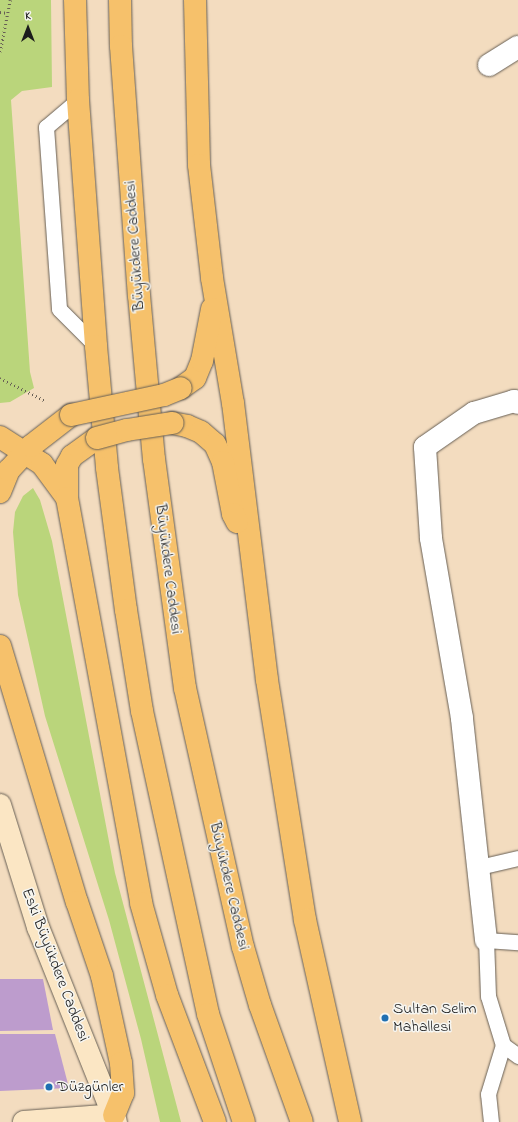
<!DOCTYPE html>
<html>
<head>
<meta charset="utf-8">
<style>
	body { margin:0 }
	#map { position:relative; width:518px; height:1122px; overflow:hidden; background:#f3dcbf; font-family:"Indie Flower",sans-serif }
	div>[style] { position:absolute }
	.green>* { inset:0; background:#bad57b }
	.building>* { inset:0; background:#bd9ccd }
	.path>* { height:2.5px; margin-top:-1.25px; transform-origin:0; background:repeating-linear-gradient(90deg,#675f55 0 1px,transparent 0 4px) }
	.roads { filter:drop-shadow(0 0 1px #675f55) drop-shadow(0 0 1px #675f55) }
	.lane>* { height:15px; margin:-7.5px; padding:0 7.5px; transform-origin:7.5px; border-radius:7.5px; background:#fff }
	.street>* { height:22px; margin:-11px; padding:0 11px; transform-origin:11px; border-radius:11px; background:#fff }
	.secondary>* { height:22px; margin:-11px; padding:0 11px; transform-origin:11px; border-radius:11px; background:#fbe6c4 }
	.primary>* { height:22px; margin:-11px; padding:0 11px; transform-origin:11px; border-radius:11px; background:#f6c16b }
	.bridges { filter:drop-shadow(0 0 1px #675f55) drop-shadow(0 0 1px #675f55) }
	.primary-bridge>* { height:22px; margin:-11px; padding:0 11px; transform-origin:11px; border-radius:11px; background:#f6c16b }
	.dots>* { width:11px; height:11px; translate:-50% -50%; box-sizing:border-box; border:2px solid #f6f6f2; border-radius:50% }
	span { translate:-50% -50%; white-space:nowrap; text-align:center; line-height:1.15; -webkit-text-stroke:3px #f6f6f2; paint-order:stroke }
	.street-label { font-size:16px; color:#1c1c1c }
	.poi-label { font-size:16px; color:#1c1c1c }
	.left { translate:0 -50%; text-align:left }
	.north { position:absolute; left:8px; top:8px; width:40px; height:40px; -webkit-text-stroke:3px #f6f6f2; paint-order:stroke; rotate:0deg; font-size:11px; font-weight:700; line-height:16px; text-align:center; color:#1c1c1c }
	.north::after { content:''; display:block; margin:auto; width:14px; height:18px; background:#1c1c1c; clip-path:polygon(50% 0,100% 100%,50% 72%,0 100%) }
</style>
</head>
<body>
<div id="map">
	<div class="green">
		<div style="clip-path:polygon(0 0,51px 0,52px 87px,22px 91px,11px 100px,30px 372px,34px 388px,10px 402px,0 403px)"></div>
		<div style="clip-path:polygon(33px 488px,40px 500px,52px 541px,115px 873px,181px 1122px,160px 1122px,141px 1039px,109px 920px,45px 716px,18px 595px,13px 532px,15px 512px,23px 496px)"></div>
	</div>
	<div class="building">
		<div style="clip-path:polygon(0 979px,43px 979px,53px 1030px,0 1031px)"></div>
		<div style="clip-path:polygon(0 1034px,55px 1034px,69px 1088px,0 1091px)"></div>
	</div>
	<div class="path">
		<div style="left:0;top:12px;width:8px;rotate:7deg"></div>
		<div style="left:0;top:52px;width:53px;rotate:-79.1deg"></div>
		<div style="left:0;top:378px;width:51px;rotate:26.6deg"></div>
	</div>
	<div class="roads">
		<div class="lane">
			<div style="left:78px;top:100px;width:42px;rotate:139.8deg"></div>
			<div style="left:46px;top:127px;width:182px;rotate:85.9deg"></div>
			<div style="left:59px;top:309px;width:52px;rotate:45deg"></div>
			<div style="left:479px;top:867px;width:40px;rotate:-13deg"></div>
			<div style="left:503px;top:1045px;width:19px;rotate:36deg"></div>
			<div style="left:491px;top:1122px;width:28px;rotate:-96deg"></div>
			<div style="left:488px;top:1094px;width:51px;rotate:-73deg"></div>
			<div style="left:503px;top:1045px;width:51px;rotate:-107deg"></div>
			<div style="left:488px;top:996px;width:56px;rotate:-92deg"></div>
			<div style="left:486px;top:940px;width:32px;rotate:4deg"></div>
		</div>
		<div class="street">
			<div style="left:489px;top:65px;width:34px;rotate:-32deg"></div>
			<div style="left:486px;top:940px;width:223px;rotate:-96.2deg"></div>
			<div style="left:462px;top:718px;width:183px;rotate:-99.8deg"></div>
			<div style="left:431px;top:538px;width:91px;rotate:-93.8deg"></div>
			<div style="left:425px;top:447px;width:60px;rotate:-34.8deg"></div>
			<div style="left:474px;top:413px;width:42px;rotate:-16.7deg"></div>
			<div style="left:514px;top:401px;width:4px;rotate:27deg"></div>
		</div>
		<div class="secondary">
			<div style="left:0;top:805px;width:128px;rotate:72.7deg"></div>
			<div style="left:38px;top:927px;width:210px;rotate:68.2deg"></div>
			<div style="left:24px;top:1122px;width:90px;rotate:-4.4deg"></div>
		</div>
		<div class="primary">
			<div style="left:75px;top:0;width:100px;rotate:88.3deg"></div>
			<div style="left:78px;top:100px;width:247px;rotate:85.8deg"></div>
			<div style="left:96px;top:346px;width:122px;rotate:84.8deg"></div>
			<div style="left:107px;top:468px;width:143px;rotate:82.4deg"></div>
			<div style="left:126px;top:610px;width:102px;rotate:81deg"></div>
			<div style="left:142px;top:711px;width:310px;rotate:77.7deg"></div>
			<div style="left:208px;top:1014px;width:114px;rotate:71.6deg"></div>
			<div style="left:120px;top:0;width:46px;rotate:88.8deg"></div>
			<div style="left:121px;top:46px;width:250px;rotate:85.9deg"></div>
			<div style="left:139px;top:295px;width:165px;rotate:84.8deg"></div>
			<div style="left:154px;top:459px;width:231px;rotate:82.3deg"></div>
			<div style="left:185px;top:688px;width:265px;rotate:77.4deg"></div>
			<div style="left:243px;top:947px;width:60px;rotate:73.7deg"></div>
			<div style="left:260px;top:1005px;width:124px;rotate:70.3deg"></div>
			<div style="left:195px;top:0;width:165px;rotate:88.6deg"></div>
			<div style="left:199px;top:165px;width:114px;rotate:83.4deg"></div>
			<div style="left:212px;top:278px;width:127px;rotate:80.5deg"></div>
			<div style="left:233px;top:403px;width:279px;rotate:83deg"></div>
			<div style="left:267px;top:680px;width:243px;rotate:81deg"></div>
			<div style="left:305px;top:920px;width:207px;rotate:77.4deg"></div>
			<div style="left:181px;top:388px;width:17px;rotate:-36deg"></div>
			<div style="left:195px;top:378px;width:18px;rotate:-68deg"></div>
			<div style="left:202px;top:361px;width:53px;rotate:-79.1deg"></div>
			<div style="left:172px;top:423px;width:15px;rotate:11deg"></div>
			<div style="left:187px;top:426px;width:15px;rotate:23deg"></div>
			<div style="left:201px;top:432px;width:18px;rotate:41deg"></div>
			<div style="left:215px;top:444px;width:20px;rotate:66deg"></div>
			<div style="left:223px;top:462px;width:53px;rotate:79.1deg"></div>
			<div style="left:233px;top:514px;width:9px;rotate:63deg"></div>
			<div style="left:0;top:437px;width:50px;rotate:32.7deg"></div>
			<div style="left:42px;top:464px;width:42px;rotate:53.7deg"></div>
			<div style="left:97px;top:438px;width:31px;rotate:144deg"></div>
			<div style="left:72px;top:456px;width:10px;rotate:119deg"></div>
			<div style="left:67px;top:465px;width:33px;rotate:90deg"></div>
			<div style="left:67px;top:498px;width:412px;rotate:79.6deg"></div>
			<div style="left:141px;top:903px;width:96px;rotate:74.2deg"></div>
			<div style="left:167px;top:995px;width:136px;rotate:69.3deg"></div>
			<div style="left:0;top:492px;width:24px;rotate:-68deg"></div>
			<div style="left:9px;top:470px;width:33px;rotate:-47deg"></div>
			<div style="left:31px;top:446px;width:51px;rotate:-37.8deg"></div>
			<div style="left:0;top:646px;width:267px;rotate:73.3deg"></div>
			<div style="left:77px;top:902px;width:78px;rotate:71.3deg"></div>
			<div style="left:102px;top:976px;width:89px;rotate:77.7deg"></div>
			<div style="left:121px;top:1063px;width:30px;rotate:86deg"></div>
			<div style="left:123px;top:1093px;width:24px;rotate:112deg"></div>
		</div>
	</div>
	<div class="bridges">
		<div class="primary-bridge">
			<div style="left:71px;top:415px;width:95px;rotate:-12.1deg"></div>
			<div style="left:164px;top:395px;width:18px;rotate:-22deg"></div>
			<div style="left:97px;top:438px;width:31px;rotate:-15deg"></div>
			<div style="left:127px;top:430px;width:46px;rotate:-8.8deg"></div>
		</div>
	</div>
	<div class="dots">
		<div style="left:385px;top:1018px;background:#1f6fb2"></div>
		<div style="left:49px;top:1087px;background:#1f6fb2"></div>
	</div>
	<div class="street-label">
		<span style="left:135px;top:246px;rotate:-94deg">Büyükdere Caddesi</span>
		<span style="left:168px;top:569px;rotate:83deg">Büyükdere Caddesi</span>
		<span style="left:229px;top:886px;rotate:77deg">Büyükdere Caddesi</span>
		<span style="left:55px;top:965px;rotate:69deg">Eski Büyükdere Caddesi</span>
	</div>
	<div class="poi-label">
		<span class="left" style="left:393px;top:1018px">Sultan Selim<br>Mahallesi</span>
		<span class="left" style="left:57px;top:1087px">Düzgünler</span>
	</div>
	<div class="north">K</div>
</div>
</body>
</html>
